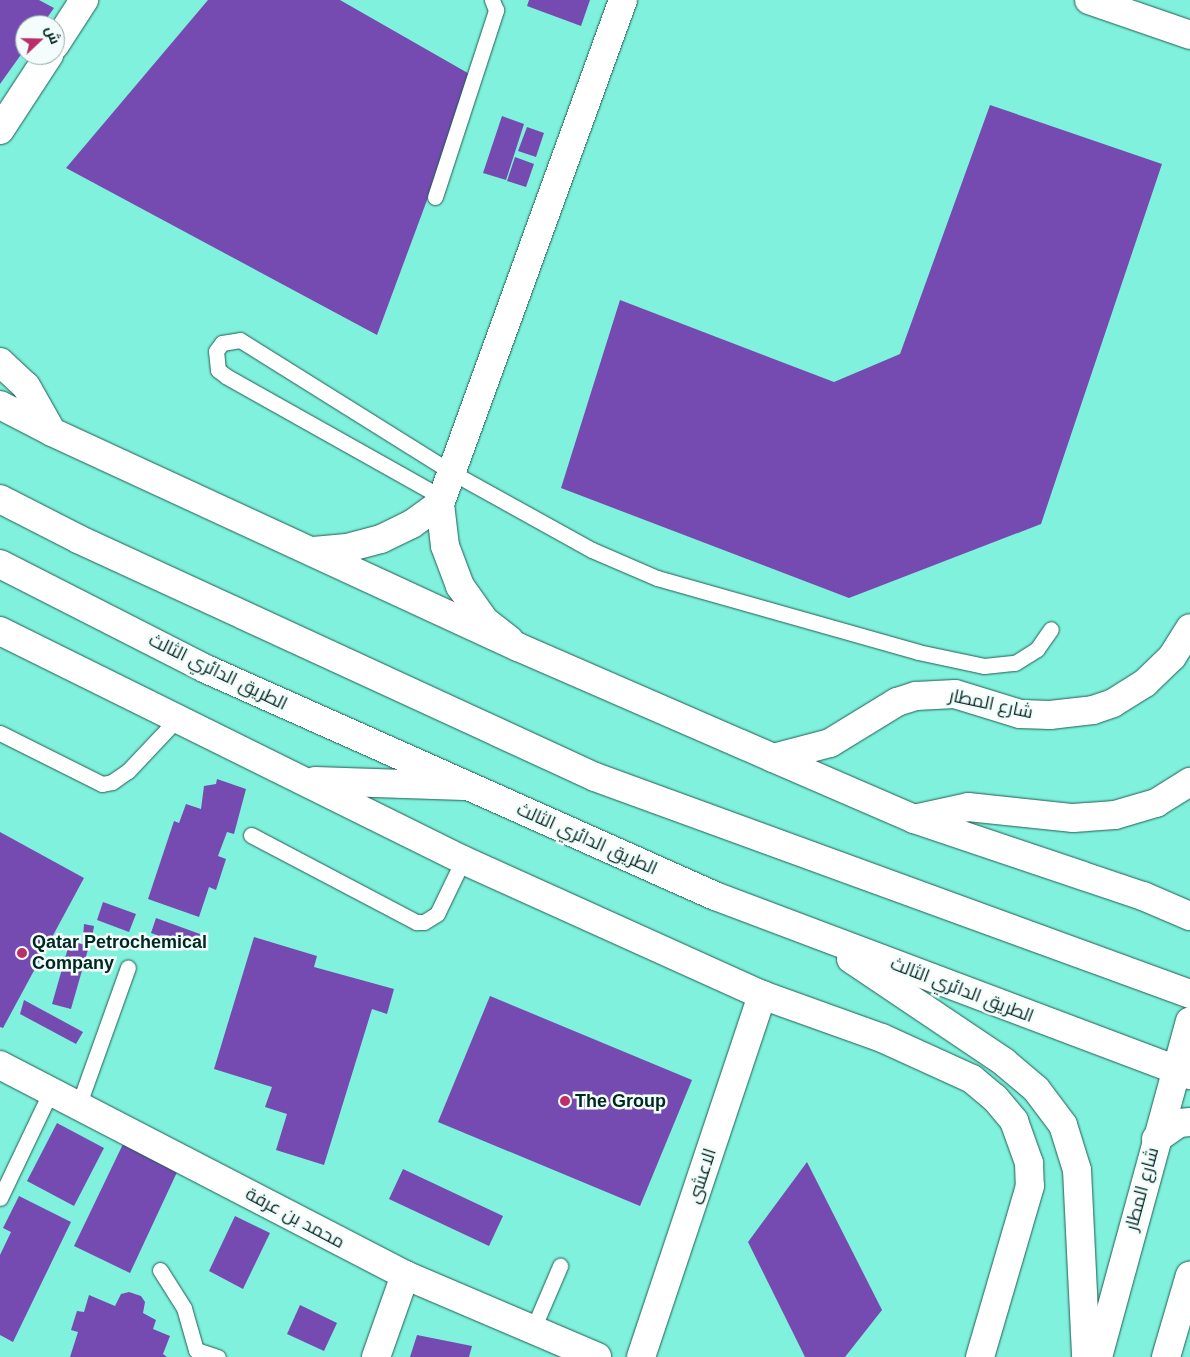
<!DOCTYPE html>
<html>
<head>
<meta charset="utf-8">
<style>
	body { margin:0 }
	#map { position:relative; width:1190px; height:1357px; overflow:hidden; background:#80f1dc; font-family:Arial,Cairo,sans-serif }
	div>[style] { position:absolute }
	.building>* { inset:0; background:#764bb1 }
	.roads { filter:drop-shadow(0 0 1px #205e54) drop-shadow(0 0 1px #205e54) }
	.service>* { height:15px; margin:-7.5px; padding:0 7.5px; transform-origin:7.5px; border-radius:7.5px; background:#fff }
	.minor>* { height:28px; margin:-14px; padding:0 14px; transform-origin:14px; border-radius:14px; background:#fff }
	.trunk>* { height:28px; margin:-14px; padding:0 14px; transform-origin:14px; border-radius:14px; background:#fff }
	.dots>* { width:14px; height:14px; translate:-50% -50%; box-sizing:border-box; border:2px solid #f3fdfb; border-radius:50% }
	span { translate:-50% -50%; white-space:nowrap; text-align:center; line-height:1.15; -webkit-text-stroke:5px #f3fdfb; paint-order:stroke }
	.street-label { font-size:18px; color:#012721 }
	.poi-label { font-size:18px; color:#012721; font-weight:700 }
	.left { translate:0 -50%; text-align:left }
	.north { position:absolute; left:15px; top:15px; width:50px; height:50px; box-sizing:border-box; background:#f3fdfb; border:1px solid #92a7a4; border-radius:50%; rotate:69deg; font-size:14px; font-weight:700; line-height:20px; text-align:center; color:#012721 }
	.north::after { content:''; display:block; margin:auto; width:18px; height:22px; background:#b92f68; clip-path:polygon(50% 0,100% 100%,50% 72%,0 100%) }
</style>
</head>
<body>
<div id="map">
	<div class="building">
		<div style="clip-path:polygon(0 0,39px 0,54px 8px,42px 25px,25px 25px,25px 49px,0 84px)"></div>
		<div style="clip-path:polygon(208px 0,340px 0,473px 76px,377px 335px,66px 168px)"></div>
		<div style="clip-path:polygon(529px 0,590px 0,581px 26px,527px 6px)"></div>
		<div style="clip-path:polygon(990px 105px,1162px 164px,1041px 524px,849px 598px,561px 488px,620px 300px,834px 382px,900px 354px)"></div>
		<div style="clip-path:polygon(502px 116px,524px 124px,506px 180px,483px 173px)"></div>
		<div style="clip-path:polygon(527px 127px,544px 133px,536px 157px,518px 151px)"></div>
		<div style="clip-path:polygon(515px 157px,534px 164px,526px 187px,507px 181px)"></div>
		<div style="clip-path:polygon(217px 779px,246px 789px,234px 834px,227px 832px,218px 856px,226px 859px,216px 890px,209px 887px,199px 917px,148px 899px,174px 821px,179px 823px,186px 804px,201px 809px,204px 786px,216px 784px)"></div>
		<div style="clip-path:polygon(0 832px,84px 878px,3px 1028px,0 1027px)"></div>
		<div style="clip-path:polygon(103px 902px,136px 914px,129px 932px,97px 920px)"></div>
		<div style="clip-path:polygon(156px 918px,200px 934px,196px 949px,151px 933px)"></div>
		<div style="clip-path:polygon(84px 924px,94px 926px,92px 938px,83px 937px)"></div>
		<div style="clip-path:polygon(254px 937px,317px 956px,314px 967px,394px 989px,387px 1014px,372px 1009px,324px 1165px,276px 1150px,287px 1114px,265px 1107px,272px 1087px,214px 1069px)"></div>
		<div style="clip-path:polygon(70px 941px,89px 946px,71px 1009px,52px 1004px)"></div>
		<div style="clip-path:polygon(490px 996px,692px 1080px,640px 1206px,438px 1122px)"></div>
		<div style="clip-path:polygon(24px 1000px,83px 1032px,76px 1044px,20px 1014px)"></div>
		<div style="clip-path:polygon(57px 1123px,104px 1148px,74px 1206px,27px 1181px)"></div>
		<div style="clip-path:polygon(123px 1144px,178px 1170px,130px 1273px,74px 1246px)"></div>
		<div style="clip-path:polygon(807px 1162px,882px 1310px,845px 1357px,805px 1357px,748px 1242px)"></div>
		<div style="clip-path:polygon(403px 1169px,503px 1216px,489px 1246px,389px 1199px)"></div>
		<div style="clip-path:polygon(19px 1196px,71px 1222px,13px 1342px,0 1335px,0 1255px,11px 1232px,3px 1228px)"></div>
		<div style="clip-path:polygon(235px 1216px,270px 1233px,243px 1289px,209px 1271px)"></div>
		<div style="clip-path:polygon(129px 1292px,141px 1296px,145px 1302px,143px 1313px,156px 1320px,153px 1329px,170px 1336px,163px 1354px,167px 1357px,70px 1357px,78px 1332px,71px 1330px,77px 1311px,84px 1312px,89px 1295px,115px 1306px,121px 1294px)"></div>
		<div style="clip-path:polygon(300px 1305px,337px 1323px,324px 1351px,287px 1334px)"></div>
		<div style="clip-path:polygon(417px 1335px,472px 1346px,469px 1357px,410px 1357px)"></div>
	</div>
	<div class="roads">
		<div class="service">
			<div style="left:435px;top:197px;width:197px;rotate:-71.9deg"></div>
			<div style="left:496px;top:10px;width:11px;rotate:-112deg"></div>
			<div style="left:443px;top:498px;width:249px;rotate:-150.7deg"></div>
			<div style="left:226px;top:376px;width:10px;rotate:-143deg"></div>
			<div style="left:218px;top:370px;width:19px;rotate:-96deg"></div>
			<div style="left:216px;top:351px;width:10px;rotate:-53deg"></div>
			<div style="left:222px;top:343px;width:18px;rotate:-9deg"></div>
			<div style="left:240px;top:340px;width:251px;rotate:32deg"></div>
			<div style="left:453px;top:473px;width:159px;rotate:29deg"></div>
			<div style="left:592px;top:550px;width:71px;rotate:23.3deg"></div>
			<div style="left:657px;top:578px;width:271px;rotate:15.8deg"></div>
			<div style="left:918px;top:652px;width:67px;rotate:12deg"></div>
			<div style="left:984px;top:666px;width:31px;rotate:-6deg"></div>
			<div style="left:1015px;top:663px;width:26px;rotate:-32deg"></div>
			<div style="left:1037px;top:649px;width:24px;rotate:-55deg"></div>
			<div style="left:0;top:733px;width:114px;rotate:26.6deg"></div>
			<div style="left:102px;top:784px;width:10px;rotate:-11deg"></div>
			<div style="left:112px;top:782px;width:19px;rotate:-35deg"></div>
			<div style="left:128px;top:771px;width:71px;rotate:-46.7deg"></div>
			<div style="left:251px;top:835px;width:187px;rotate:27.8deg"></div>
			<div style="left:416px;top:922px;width:8px"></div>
			<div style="left:424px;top:922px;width:15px;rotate:-32deg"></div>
			<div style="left:437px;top:914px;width:60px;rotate:-64.3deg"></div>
			<div style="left:79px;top:1104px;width:145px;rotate:-70.3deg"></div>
			<div style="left:0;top:1198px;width:119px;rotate:-64.5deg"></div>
			<div style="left:160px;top:1270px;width:45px;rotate:57.7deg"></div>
			<div style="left:184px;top:1308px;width:44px;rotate:74.1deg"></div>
			<div style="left:196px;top:1350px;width:23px;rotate:18deg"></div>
			<div style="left:533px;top:1329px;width:69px;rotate:-66.8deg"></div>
		</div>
		<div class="minor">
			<div style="left:1089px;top:0;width:107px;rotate:19.1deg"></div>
			<div style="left:55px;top:45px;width:54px;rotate:-57.2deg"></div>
			<div style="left:0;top:130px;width:90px;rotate:-56.8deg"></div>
			<div style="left:0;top:362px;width:35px;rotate:43deg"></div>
			<div style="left:26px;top:386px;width:53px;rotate:60.5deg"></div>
			<div style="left:440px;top:504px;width:42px;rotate:83.2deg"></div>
			<div style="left:445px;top:546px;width:43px;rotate:69.4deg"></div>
			<div style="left:460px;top:586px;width:43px;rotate:54.5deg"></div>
			<div style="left:485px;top:621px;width:31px;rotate:38deg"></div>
			<div style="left:313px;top:551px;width:34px;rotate:-5deg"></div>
			<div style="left:347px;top:548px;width:35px;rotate:-15deg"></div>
			<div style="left:381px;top:539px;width:34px;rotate:-26deg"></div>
			<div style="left:412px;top:524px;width:34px;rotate:-36deg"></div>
			<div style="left:440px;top:504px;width:536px;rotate:-70.04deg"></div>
			<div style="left:0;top:631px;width:517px;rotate:26.32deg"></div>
			<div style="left:463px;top:860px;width:328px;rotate:24.3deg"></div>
			<div style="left:762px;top:995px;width:127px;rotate:19.7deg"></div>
			<div style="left:882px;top:1038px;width:99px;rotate:24.5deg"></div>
			<div style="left:972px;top:1079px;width:30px;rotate:40deg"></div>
			<div style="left:995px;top:1098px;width:30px;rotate:50deg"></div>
			<div style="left:1014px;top:1121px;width:45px;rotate:70.3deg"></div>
			<div style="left:1029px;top:1163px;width:23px;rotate:88deg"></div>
			<div style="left:1030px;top:1186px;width:178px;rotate:106.3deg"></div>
			<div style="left:773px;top:758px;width:59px;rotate:-14.7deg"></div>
			<div style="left:830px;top:743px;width:79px;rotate:-31.5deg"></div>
			<div style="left:897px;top:702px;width:20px;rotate:-18deg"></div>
			<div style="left:916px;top:696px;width:39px;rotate:-3deg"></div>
			<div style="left:955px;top:694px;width:68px;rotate:17.1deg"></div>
			<div style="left:1020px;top:714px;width:30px;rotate:2deg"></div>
			<div style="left:1050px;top:715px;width:43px;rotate:-6.6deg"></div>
			<div style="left:1093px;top:710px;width:21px;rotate:-19deg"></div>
			<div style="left:1113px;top:703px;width:38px;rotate:-32deg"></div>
			<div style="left:1145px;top:683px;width:37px;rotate:-44deg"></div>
			<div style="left:1172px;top:657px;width:34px;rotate:-58deg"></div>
			<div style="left:315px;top:781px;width:149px;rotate:1.9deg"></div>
			<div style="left:0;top:1065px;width:456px;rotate:27.4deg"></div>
			<div style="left:405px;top:1275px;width:209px;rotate:23.1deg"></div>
			<div style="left:376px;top:1357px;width:87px;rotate:-70.5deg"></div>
			<div style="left:641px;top:1357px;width:382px;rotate:-71.5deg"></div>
		</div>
		<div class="trunk">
			<div style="left:0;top:405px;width:59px;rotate:27.4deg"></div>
			<div style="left:52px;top:432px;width:513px;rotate:24.77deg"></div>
			<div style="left:518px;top:647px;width:278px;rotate:23.5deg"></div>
			<div style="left:773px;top:758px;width:154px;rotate:23.4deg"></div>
			<div style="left:914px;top:819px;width:242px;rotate:18.6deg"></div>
			<div style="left:1143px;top:896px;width:51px;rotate:23.1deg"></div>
			<div style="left:0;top:499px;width:88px;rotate:27.1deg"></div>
			<div style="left:78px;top:539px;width:569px;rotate:24.72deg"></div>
			<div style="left:595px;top:777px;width:633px;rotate:20.04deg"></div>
			<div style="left:0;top:564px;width:231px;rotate:27deg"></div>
			<div style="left:206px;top:669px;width:557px;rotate:24.04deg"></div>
			<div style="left:715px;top:896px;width:508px;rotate:20.65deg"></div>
			<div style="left:914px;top:819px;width:55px;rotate:-12.5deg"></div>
			<div style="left:968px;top:807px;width:106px;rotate:6deg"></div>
			<div style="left:1073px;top:818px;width:42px;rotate:-4.1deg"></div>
			<div style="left:1115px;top:815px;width:43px;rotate:-16.3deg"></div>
			<div style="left:1156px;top:803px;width:40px;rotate:-32deg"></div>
			<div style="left:851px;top:959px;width:184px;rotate:33.9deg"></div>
			<div style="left:1004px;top:1062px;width:42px;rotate:40.2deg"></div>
			<div style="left:1036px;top:1089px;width:45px;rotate:53.1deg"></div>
			<div style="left:1063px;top:1125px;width:47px;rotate:72.7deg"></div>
			<div style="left:1077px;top:1170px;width:187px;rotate:87.2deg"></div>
			<div style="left:1156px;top:1139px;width:28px;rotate:-35deg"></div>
			<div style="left:1179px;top:1123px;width:11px;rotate:-5deg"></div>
			<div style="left:1098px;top:1357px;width:348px;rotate:-74.7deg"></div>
			<div style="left:1166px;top:1357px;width:85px;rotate:-73.7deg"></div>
		</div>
	</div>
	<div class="dots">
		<div style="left:22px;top:953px;background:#b92f68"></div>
		<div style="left:565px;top:1101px;background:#b92f68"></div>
	</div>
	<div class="street-label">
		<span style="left:218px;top:672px;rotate:26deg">الطريق الدائري الثالث</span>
		<span style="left:991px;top:704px;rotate:12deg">شارع المطار</span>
		<span style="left:587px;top:839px;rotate:24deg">الطريق الدائري الثالث</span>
		<span style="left:962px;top:990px;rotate:21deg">الطريق الدائري الثالث</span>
		<span style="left:702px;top:1176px;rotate:-72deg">الاعشى</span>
		<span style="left:1142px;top:1189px;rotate:-75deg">شارع المطار</span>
		<span style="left:295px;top:1218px;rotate:28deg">محمد بن عرفة</span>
	</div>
	<div class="poi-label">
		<span class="left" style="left:32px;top:953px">Qatar Petrochemical<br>Company</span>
		<span class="left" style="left:575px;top:1101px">The Group</span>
	</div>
	<div class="north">ش</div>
</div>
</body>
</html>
